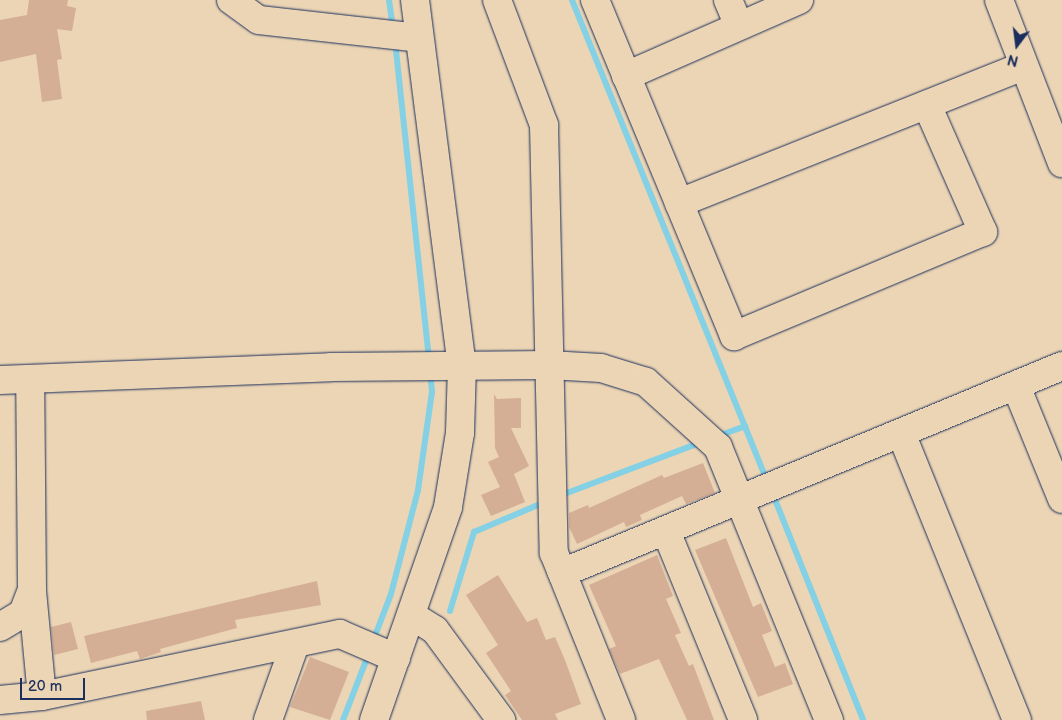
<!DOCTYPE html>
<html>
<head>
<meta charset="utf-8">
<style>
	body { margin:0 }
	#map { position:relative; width:1062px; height:720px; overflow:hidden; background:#ecd5b4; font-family:"Balsamiq Sans",sans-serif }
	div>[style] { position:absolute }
	.stream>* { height:6px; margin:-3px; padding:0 3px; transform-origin:3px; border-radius:3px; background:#84d0e4 }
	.building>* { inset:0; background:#d4af95 }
	.roads { filter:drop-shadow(0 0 1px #1b2f5e) drop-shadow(0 0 1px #1b2f5e) }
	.minor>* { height:28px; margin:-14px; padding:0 14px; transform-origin:14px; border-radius:14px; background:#ecd5b4 }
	span { translate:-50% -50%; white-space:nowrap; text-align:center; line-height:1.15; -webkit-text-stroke:4px #ecd5b4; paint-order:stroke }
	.north { position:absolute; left:992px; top:20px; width:50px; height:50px; -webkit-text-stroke:4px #ecd5b4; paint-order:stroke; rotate:195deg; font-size:14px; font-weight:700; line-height:20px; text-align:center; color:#1b2f5e }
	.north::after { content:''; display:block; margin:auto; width:18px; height:22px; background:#1b2f5e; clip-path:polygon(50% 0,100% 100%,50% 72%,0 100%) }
	.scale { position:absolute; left:20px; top:678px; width:65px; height:22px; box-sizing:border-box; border:2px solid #1b2f5e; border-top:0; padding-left:6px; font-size:15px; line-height:18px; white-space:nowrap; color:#1b2f5e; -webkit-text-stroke:4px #ecd5b4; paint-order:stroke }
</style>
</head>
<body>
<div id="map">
	<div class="stream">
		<div style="left:389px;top:0;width:28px;rotate:82deg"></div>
		<div style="left:572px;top:0;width:519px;rotate:67.93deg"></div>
		<div style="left:395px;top:41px;width:320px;rotate:83.9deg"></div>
		<div style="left:718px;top:436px;width:29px;rotate:-20deg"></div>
		<div style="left:772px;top:492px;width:245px;rotate:68.2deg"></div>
		<div style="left:559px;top:496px;width:153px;rotate:-20.7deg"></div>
		<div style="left:450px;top:611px;width:83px;rotate:-73.1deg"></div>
		<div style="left:474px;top:532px;width:77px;rotate:-22.9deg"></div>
		<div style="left:373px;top:641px;width:50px;rotate:-69deg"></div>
		<div style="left:391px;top:594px;width:107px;rotate:-75.4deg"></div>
		<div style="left:418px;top:490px;width:99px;rotate:-81.9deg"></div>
		<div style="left:432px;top:392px;width:21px;rotate:-95deg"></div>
		<div style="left:343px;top:720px;width:72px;rotate:-68.8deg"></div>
	</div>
	<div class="building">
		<div style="clip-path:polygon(29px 0,68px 0,67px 6px,76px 8px,72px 31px,57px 29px,62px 59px,57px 60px,62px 99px,42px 102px,36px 54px,0 62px,0 20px,27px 15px)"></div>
		<div style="clip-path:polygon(494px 394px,497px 399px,521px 398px,521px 428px,511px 428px,529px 466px,514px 474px,525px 502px,491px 516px,481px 495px,500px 487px,488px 462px,499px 457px,495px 448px)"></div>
		<div style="clip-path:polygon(703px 463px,715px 493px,686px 504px,682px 496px,640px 515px,642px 520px,626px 527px,624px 522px,577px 544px,569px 527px,569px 513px,588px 505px,589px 508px,662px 475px,664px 478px)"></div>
		<div style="clip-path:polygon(726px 538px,753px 607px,761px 603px,772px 631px,762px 635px,775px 667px,785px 663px,793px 684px,758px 697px,695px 550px)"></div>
		<div style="clip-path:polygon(657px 555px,673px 596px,666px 599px,681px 633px,675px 635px,689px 666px,693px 664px,714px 720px,687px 720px,659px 659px,620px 674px,609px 649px,616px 646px,589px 585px)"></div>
		<div style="clip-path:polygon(498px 575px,527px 622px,537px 618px,546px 640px,555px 637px,565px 660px,581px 704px,555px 714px,558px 720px,522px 720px,505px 695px,511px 691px,486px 653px,498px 645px,466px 595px)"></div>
		<div style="clip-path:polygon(317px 581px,321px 605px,235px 620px,237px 628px,160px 649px,161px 652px,140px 659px,137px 651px,91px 663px,84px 636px)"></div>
		<div style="clip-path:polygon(71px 622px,78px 649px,54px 655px,51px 627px)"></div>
		<div style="clip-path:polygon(310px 657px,349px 672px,330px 720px,290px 707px)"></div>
		<div style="clip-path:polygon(201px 701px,205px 720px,147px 720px,146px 711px)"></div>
	</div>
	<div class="roads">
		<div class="minor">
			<div style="left:231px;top:0;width:34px;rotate:36deg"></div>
			<div style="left:259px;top:20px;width:161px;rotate:6.4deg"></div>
			<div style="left:497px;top:0;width:134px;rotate:69.4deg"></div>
			<div style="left:544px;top:125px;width:428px;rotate:88.7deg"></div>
			<div style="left:554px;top:553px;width:180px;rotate:68.1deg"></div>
			<div style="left:595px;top:0;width:364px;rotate:67.5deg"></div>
			<div style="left:734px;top:336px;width:270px;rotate:-22.7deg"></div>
			<div style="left:983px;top:232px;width:139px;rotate:-113.8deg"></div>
			<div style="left:728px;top:0;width:28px;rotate:67deg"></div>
			<div style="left:999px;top:0;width:175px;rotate:68.9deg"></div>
			<div style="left:626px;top:76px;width:189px;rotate:-23.7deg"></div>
			<div style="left:679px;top:203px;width:371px;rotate:-21.7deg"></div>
			<div style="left:0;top:380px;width:331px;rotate:-2.2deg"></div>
			<div style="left:331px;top:367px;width:218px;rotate:-0.5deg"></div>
			<div style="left:549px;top:365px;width:52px;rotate:3.3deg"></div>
			<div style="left:601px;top:368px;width:47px;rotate:17.3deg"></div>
			<div style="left:646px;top:382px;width:97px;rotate:42.1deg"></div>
			<div style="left:718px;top:447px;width:295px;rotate:67.9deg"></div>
			<div style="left:1016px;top:386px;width:122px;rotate:67.8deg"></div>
			<div style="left:901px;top:433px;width:310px;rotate:68deg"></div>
			<div style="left:666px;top:531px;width:204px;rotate:67.8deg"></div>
			<div style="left:562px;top:573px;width:541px;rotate:-22.49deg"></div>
			<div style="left:32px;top:591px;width:105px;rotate:84.6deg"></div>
			<div style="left:411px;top:615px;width:28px;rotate:32deg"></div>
			<div style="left:435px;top:630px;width:112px;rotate:53.7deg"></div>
			<div style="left:0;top:627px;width:27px;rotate:-31deg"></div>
			<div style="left:23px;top:613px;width:25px;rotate:-69deg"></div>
			<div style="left:32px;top:590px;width:211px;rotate:-90.5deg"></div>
			<div style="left:0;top:700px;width:42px;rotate:-5.4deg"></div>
			<div style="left:42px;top:696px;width:304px;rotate:-11.8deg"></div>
			<div style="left:340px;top:634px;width:61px;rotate:23.2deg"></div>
			<div style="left:268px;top:720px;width:81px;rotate:-70.4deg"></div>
			<div style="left:374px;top:720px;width:225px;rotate:-70.8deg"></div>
			<div style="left:448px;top:507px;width:75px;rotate:-80.8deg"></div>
			<div style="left:460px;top:433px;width:66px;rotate:-88.3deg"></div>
			<div style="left:462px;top:367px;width:370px;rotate:-97.3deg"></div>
		</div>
	</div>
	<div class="north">N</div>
	<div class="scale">20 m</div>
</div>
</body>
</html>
